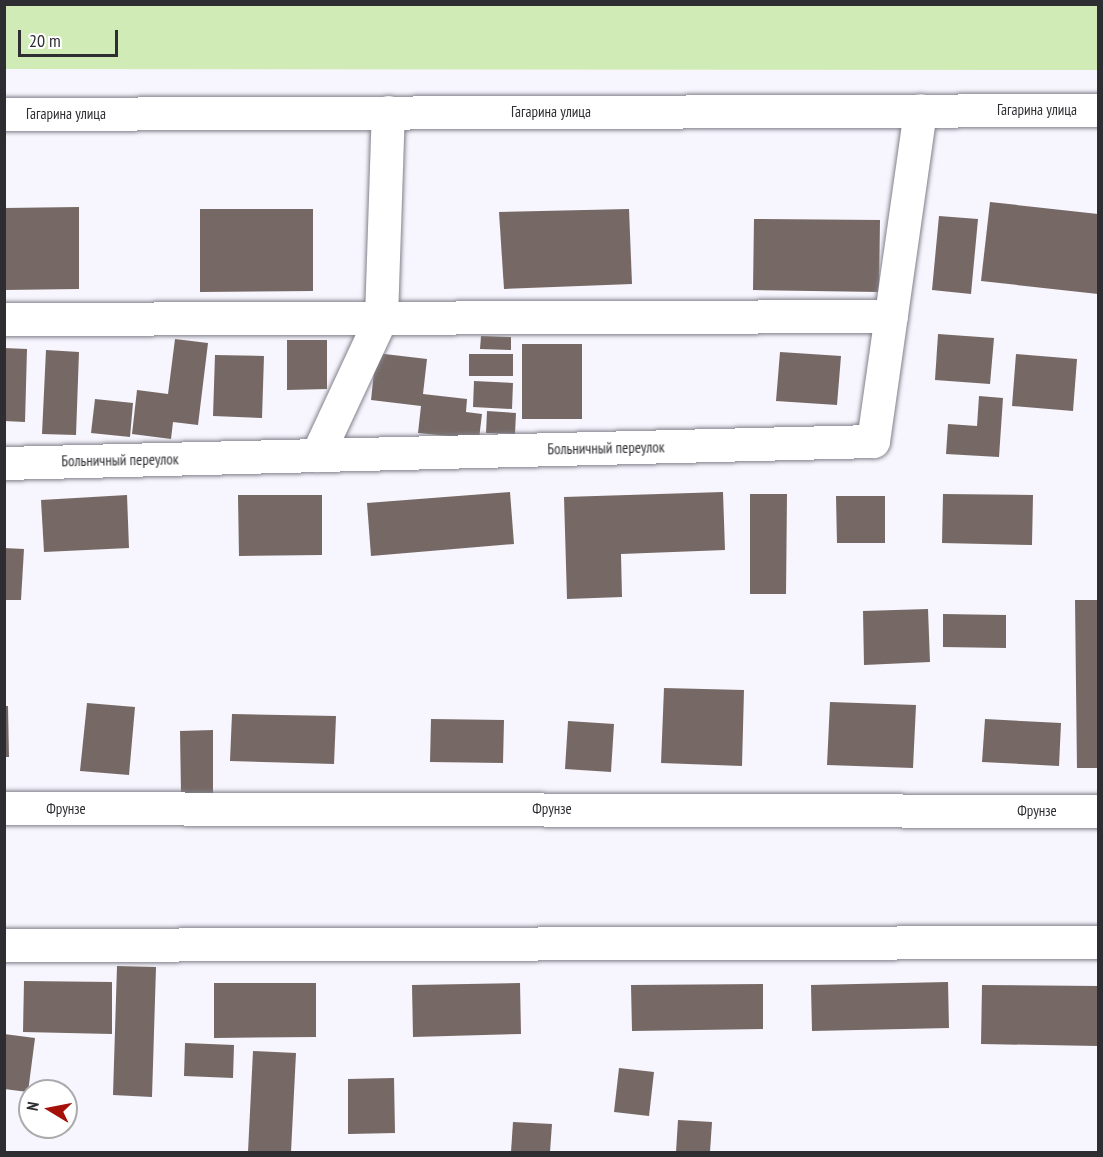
<!DOCTYPE html>
<html>
<head>
<meta charset="utf-8">
<style>
	body { margin:0 }
	#map { position:relative; width:1103px; height:1157px; overflow:hidden; background:#f7f5fd; font-family:"PT Sans Narrow",sans-serif }
	div>[style] { position:absolute }
	.green>* { inset:0; background:#d0ebb5 }
	.building>* { inset:0; background:#766965 }
	.roads { filter:drop-shadow(0 0 2px #82808b) drop-shadow(0 0 2px #82808b) }
	.minor>* { height:33px; margin:-16.5px; padding:0 16.5px; transform-origin:16.5px; border-radius:16.5px; background:#fff }
	span { translate:-50% -50%; white-space:nowrap; text-align:center; line-height:1.15; -webkit-text-stroke:6px #fff; paint-order:stroke }
	.street-label { font-size:15px; color:#2e2d32 }
	.frame { position:absolute; inset:0; border:6px solid #2e2d32; pointer-events:none }
	.north { position:absolute; left:18px; top:1079px; width:60px; height:60px; box-sizing:border-box; background:#fff; border:2px solid #ababad; border-radius:50%; rotate:280deg; font-size:16px; font-weight:700; line-height:24px; text-align:center; color:#2e2d32 }
	.north::after { content:''; display:block; margin:auto; width:21px; height:27px; background:#a51108; clip-path:polygon(50% 0,100% 100%,50% 72%,0 100%) }
	.scale { position:absolute; left:18px; top:30px; width:100px; height:27px; box-sizing:border-box; border:3px solid #2e2d32; border-top:0; padding-left:8px; font-size:18px; line-height:21px; white-space:nowrap; color:#2e2d32; -webkit-text-stroke:4px #fff; paint-order:stroke }
</style>
</head>
<body>
<div id="map">
	<div class="green">
		<div style="clip-path:polygon(5px 4px,1098px 5px,1098px 70px,5px 69px)"></div>
	</div>
	<div class="building">
		<div style="clip-path:polygon(990px 202px,1098px 214px,1098px 294px,981px 281px)"></div>
		<div style="clip-path:polygon(79px 207px,79px 289px,4px 290px,4px 208px)"></div>
		<div style="clip-path:polygon(200px 209px,313px 209px,313px 291px,200px 292px)"></div>
		<div style="clip-path:polygon(629px 209px,632px 284px,504px 289px,499px 212px)"></div>
		<div style="clip-path:polygon(939px 216px,978px 219px,971px 294px,932px 290px)"></div>
		<div style="clip-path:polygon(754px 219px,880px 220px,879px 292px,753px 290px)"></div>
		<div style="clip-path:polygon(938px 334px,994px 338px,990px 384px,935px 380px)"></div>
		<div style="clip-path:polygon(481px 336px,511px 337px,511px 350px,480px 349px)"></div>
		<div style="clip-path:polygon(175px 339px,208px 343px,198px 425px,173px 422px,171px 439px,132px 434px,137px 390px,168px 394px)"></div>
		<div style="clip-path:polygon(287px 340px,327px 340px,327px 389px,287px 390px)"></div>
		<div style="clip-path:polygon(522px 344px,582px 344px,582px 419px,522px 419px)"></div>
		<div style="clip-path:polygon(4px 348px,27px 349px,25px 422px,4px 421px)"></div>
		<div style="clip-path:polygon(46px 350px,79px 352px,76px 435px,42px 434px)"></div>
		<div style="clip-path:polygon(780px 352px,841px 356px,837px 405px,776px 401px)"></div>
		<div style="clip-path:polygon(376px 353px,427px 359px,423px 394px,467px 399px,466px 412px,482px 414px,479px 439px,418px 433px,421px 406px,371px 400px)"></div>
		<div style="clip-path:polygon(469px 354px,513px 354px,513px 376px,469px 376px)"></div>
		<div style="clip-path:polygon(1016px 354px,1077px 359px,1073px 411px,1012px 406px)"></div>
		<div style="clip-path:polygon(215px 355px,264px 356px,262px 418px,213px 416px)"></div>
		<div style="clip-path:polygon(474px 381px,513px 383px,512px 409px,473px 407px)"></div>
		<div style="clip-path:polygon(979px 396px,1003px 398px,999px 457px,946px 454px,948px 424px,977px 426px)"></div>
		<div style="clip-path:polygon(95px 399px,133px 403px,130px 437px,91px 433px)"></div>
		<div style="clip-path:polygon(487px 411px,516px 413px,515px 434px,486px 433px)"></div>
		<div style="clip-path:polygon(510px 492px,514px 544px,371px 556px,367px 503px)"></div>
		<div style="clip-path:polygon(723px 492px,725px 550px,621px 554px,622px 597px,567px 599px,564px 497px)"></div>
		<div style="clip-path:polygon(750px 494px,787px 494px,786px 594px,750px 594px)"></div>
		<div style="clip-path:polygon(943px 494px,1033px 495px,1032px 545px,942px 543px)"></div>
		<div style="clip-path:polygon(127px 495px,129px 548px,44px 552px,41px 500px)"></div>
		<div style="clip-path:polygon(238px 495px,322px 495px,322px 555px,239px 556px)"></div>
		<div style="clip-path:polygon(836px 496px,885px 496px,885px 543px,837px 543px)"></div>
		<div style="clip-path:polygon(4px 548px,24px 549px,21px 600px,4px 600px)"></div>
		<div style="clip-path:polygon(1075px 600px,1098px 600px,1098px 768px,1077px 768px)"></div>
		<div style="clip-path:polygon(928px 609px,930px 662px,864px 665px,863px 611px)"></div>
		<div style="clip-path:polygon(943px 614px,1006px 615px,1006px 648px,943px 647px)"></div>
		<div style="clip-path:polygon(664px 688px,744px 690px,742px 766px,661px 763px)"></div>
		<div style="clip-path:polygon(830px 702px,916px 705px,913px 768px,827px 765px)"></div>
		<div style="clip-path:polygon(87px 703px,135px 707px,129px 775px,80px 771px)"></div>
		<div style="clip-path:polygon(4px 706px,8px 706px,9px 757px,4px 757px)"></div>
		<div style="clip-path:polygon(232px 714px,336px 716px,334px 764px,230px 761px)"></div>
		<div style="clip-path:polygon(431px 719px,504px 720px,503px 763px,430px 762px)"></div>
		<div style="clip-path:polygon(985px 719px,1061px 723px,1059px 766px,982px 762px)"></div>
		<div style="clip-path:polygon(568px 721px,614px 724px,611px 772px,565px 769px)"></div>
		<div style="clip-path:polygon(213px 730px,213px 793px,181px 793px,180px 731px)"></div>
		<div style="clip-path:polygon(117px 966px,156px 967px,152px 1097px,113px 1095px)"></div>
		<div style="clip-path:polygon(24px 981px,112px 982px,112px 1034px,23px 1032px)"></div>
		<div style="clip-path:polygon(948px 982px,949px 1028px,812px 1031px,811px 985px)"></div>
		<div style="clip-path:polygon(214px 983px,316px 983px,316px 1037px,214px 1038px)"></div>
		<div style="clip-path:polygon(520px 983px,521px 1034px,413px 1037px,412px 985px)"></div>
		<div style="clip-path:polygon(763px 984px,763px 1029px,632px 1031px,631px 985px)"></div>
		<div style="clip-path:polygon(982px 985px,1098px 986px,1098px 1046px,981px 1044px)"></div>
		<div style="clip-path:polygon(4px 1034px,35px 1038px,28px 1092px,4px 1089px)"></div>
		<div style="clip-path:polygon(185px 1043px,234px 1045px,233px 1078px,184px 1076px)"></div>
		<div style="clip-path:polygon(253px 1051px,296px 1053px,291px 1152px,248px 1152px)"></div>
		<div style="clip-path:polygon(619px 1068px,654px 1072px,649px 1116px,614px 1112px)"></div>
		<div style="clip-path:polygon(394px 1078px,395px 1133px,348px 1134px,348px 1079px)"></div>
		<div style="clip-path:polygon(678px 1120px,712px 1122px,710px 1152px,676px 1152px)"></div>
		<div style="clip-path:polygon(513px 1122px,552px 1124px,550px 1152px,511px 1152px)"></div>
	</div>
	<div class="roads">
		<div class="minor">
			<div style="left:4px;top:114px;width:1094px;rotate:-0.21deg"></div>
			<div style="left:4px;top:319px;width:887px;rotate:-0.19deg"></div>
			<div style="left:317px;top:455px;width:151px;rotate:-65deg"></div>
			<div style="left:381px;top:318px;width:206px;rotate:-88.1deg"></div>
			<div style="left:4px;top:463px;width:869px;rotate:-1.45deg"></div>
			<div style="left:873px;top:441px;width:334px;rotate:-81.9deg"></div>
			<div style="left:4px;top:808px;width:1094px;rotate:0.16deg"></div>
			<div style="left:4px;top:945px;width:1094px;rotate:-0.16deg"></div>
		</div>
	</div>
	<div class="street-label">
		<span style="left:1037px;top:110px">Гагарина улица</span>
		<span style="left:551px;top:112px">Гагарина улица</span>
		<span style="left:66px;top:114px">Гагарина улица</span>
		<span style="left:606px;top:448px;rotate:-1deg">Больничный переулок</span>
		<span style="left:120px;top:460px;rotate:-1deg">Больничный переулок</span>
		<span style="left:66px;top:809px">Фрунзе</span>
		<span style="left:552px;top:809px">Фрунзе</span>
		<span style="left:1037px;top:811px">Фрунзе</span>
	</div>
	<div class="frame"></div>
	<div class="north">N</div>
	<div class="scale">20 m</div>
</div>
</body>
</html>
